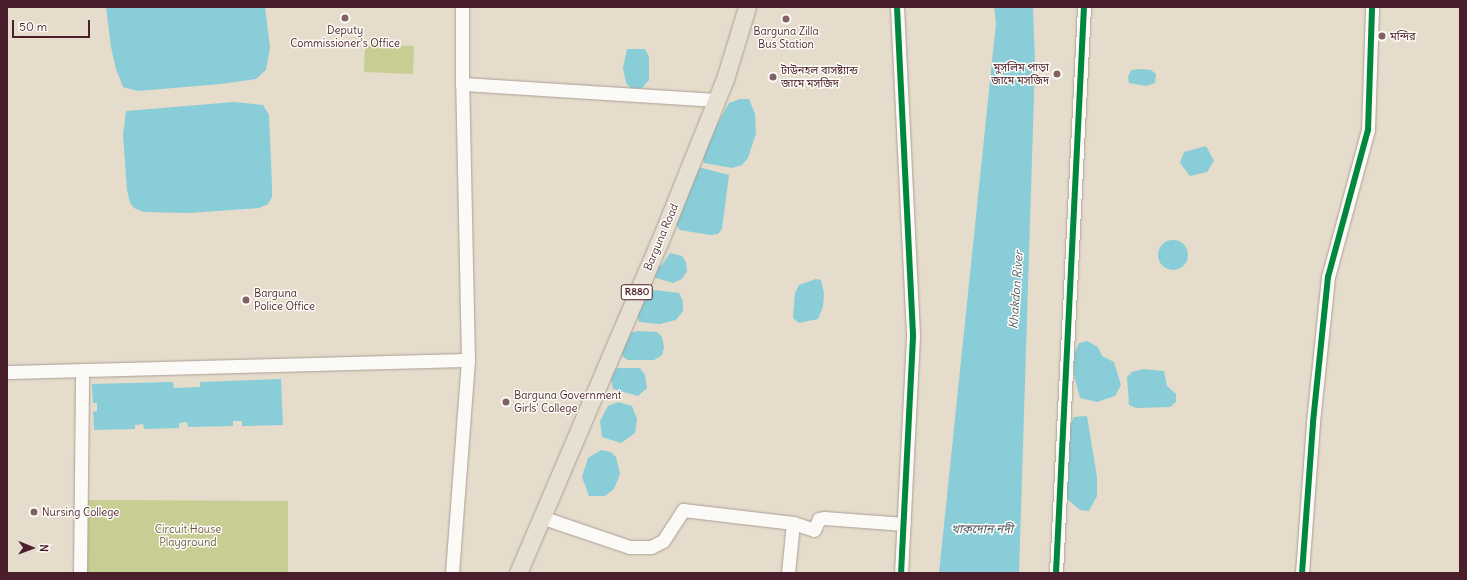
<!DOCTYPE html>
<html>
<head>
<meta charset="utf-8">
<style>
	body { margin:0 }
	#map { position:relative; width:1467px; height:580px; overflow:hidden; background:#e6dccb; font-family:Delius,"Noto Sans Bengali",sans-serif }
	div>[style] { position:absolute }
	.green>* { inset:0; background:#c7cd93 }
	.water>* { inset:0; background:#88cdd7 }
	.round { border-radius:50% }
	.roads { filter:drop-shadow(0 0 1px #aa9e96) drop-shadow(0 0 1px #aa9e96) }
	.minor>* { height:13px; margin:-6.5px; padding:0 6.5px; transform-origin:6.5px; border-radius:6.5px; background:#fbfaf7 }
	.major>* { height:17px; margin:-8.5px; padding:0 8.5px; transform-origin:8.5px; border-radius:8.5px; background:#e6e0d3 }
	.cycleway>* { height:6px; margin:-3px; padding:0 3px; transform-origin:3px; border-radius:3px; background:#00873e }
	.dots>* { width:11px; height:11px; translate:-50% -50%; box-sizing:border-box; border:2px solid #fdfcf7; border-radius:50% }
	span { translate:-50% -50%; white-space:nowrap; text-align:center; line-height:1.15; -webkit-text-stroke:3px #fdfcf7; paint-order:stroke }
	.shield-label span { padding:1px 3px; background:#fdfcf7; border:1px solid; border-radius:3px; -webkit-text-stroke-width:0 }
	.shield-label { font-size:10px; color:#4a1f2b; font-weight:700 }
	.poi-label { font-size:11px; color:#4a1f2b }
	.left { translate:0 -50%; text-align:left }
	.right { translate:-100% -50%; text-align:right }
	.street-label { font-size:11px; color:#4a1f2b }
	.park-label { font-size:11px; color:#6d583f }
	.water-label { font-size:12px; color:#525a69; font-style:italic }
	.frame { position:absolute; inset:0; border:8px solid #4a1f2b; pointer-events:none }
	.north { position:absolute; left:12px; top:528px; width:40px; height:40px; -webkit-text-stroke:3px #fdfcf7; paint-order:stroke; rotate:91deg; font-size:11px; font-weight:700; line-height:16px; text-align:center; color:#4a1f2b }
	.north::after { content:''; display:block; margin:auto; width:14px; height:18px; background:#4a1f2b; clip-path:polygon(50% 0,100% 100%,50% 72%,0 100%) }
	.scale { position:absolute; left:12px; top:20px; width:78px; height:18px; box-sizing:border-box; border:2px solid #4a1f2b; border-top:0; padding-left:5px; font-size:12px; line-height:14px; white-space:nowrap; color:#4a1f2b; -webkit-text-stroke:3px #fdfcf7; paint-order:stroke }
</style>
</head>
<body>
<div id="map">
	<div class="green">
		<div style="clip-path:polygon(365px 44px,414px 46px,413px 74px,364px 72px)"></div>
		<div style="clip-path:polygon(87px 500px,288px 501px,288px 573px,87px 573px)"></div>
	</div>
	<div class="water">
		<div style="clip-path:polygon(106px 7px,265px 7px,270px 48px,266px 70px,256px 79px,221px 84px,138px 91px,123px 87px,116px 69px,111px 47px)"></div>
		<div style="clip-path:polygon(994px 7px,1033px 7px,1035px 63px,1019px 573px,939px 573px,996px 23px)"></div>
		<div style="clip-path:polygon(627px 49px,645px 49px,649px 57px,649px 80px,642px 88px,632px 89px,626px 83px,623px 68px)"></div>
		<div style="clip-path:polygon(1141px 69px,1151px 70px,1156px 74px,1155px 83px,1146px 86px,1129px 83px,1128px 77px,1131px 70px)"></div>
		<div style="clip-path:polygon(740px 99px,749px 99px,755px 114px,756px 133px,748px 158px,742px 165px,732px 168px,704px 163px,702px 152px,729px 103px)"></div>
		<div style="clip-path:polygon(234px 102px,263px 105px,269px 115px,272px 186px,272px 197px,268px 204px,259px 208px,189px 213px,143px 212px,134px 208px,130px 203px,127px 190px,123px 135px,126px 111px)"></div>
		<div style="clip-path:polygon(1206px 146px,1214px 161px,1207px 172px,1190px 176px,1180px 163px,1184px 152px)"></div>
		<div style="clip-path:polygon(702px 168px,729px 175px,722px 229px,718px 234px,710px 235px,680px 230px,677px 226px,676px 217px,696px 169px)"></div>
		<div class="round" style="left:1158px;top:240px;width:30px;height:30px"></div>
		<div style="clip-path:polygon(670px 253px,682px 256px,686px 262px,687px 271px,682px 279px,673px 283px,650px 276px,655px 267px,662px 265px)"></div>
		<div style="clip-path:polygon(816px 279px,821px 280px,824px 293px,823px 307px,818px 319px,799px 323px,793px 318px,795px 293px,799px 285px)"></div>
		<div style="clip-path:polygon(654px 290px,679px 293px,683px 301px,683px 311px,676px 320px,660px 324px,639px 322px,637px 313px,642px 300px)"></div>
		<div style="clip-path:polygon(638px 331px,657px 332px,662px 337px,664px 347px,662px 355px,654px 360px,628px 360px,623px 357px,620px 345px,626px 334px)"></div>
		<div style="clip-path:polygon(1087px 341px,1098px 347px,1102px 356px,1114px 362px,1121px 385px,1115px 396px,1097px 402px,1080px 398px,1074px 375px,1074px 354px,1079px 343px)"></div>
		<div style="clip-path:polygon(617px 368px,640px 368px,645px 375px,647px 388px,638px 396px,613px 389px,610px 374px)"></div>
		<div style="clip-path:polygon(1143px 369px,1164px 371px,1167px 386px,1176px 394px,1176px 402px,1170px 407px,1136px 408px,1129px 405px,1127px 377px,1132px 372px)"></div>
		<div style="clip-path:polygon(281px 379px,283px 425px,242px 426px,242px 421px,233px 421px,233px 426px,188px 427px,187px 422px,179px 423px,179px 428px,144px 429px,143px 424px,135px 425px,135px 429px,94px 430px,93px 412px,97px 411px,97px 403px,93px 403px,92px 384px,173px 382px,174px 388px,200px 387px,200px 382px)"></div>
		<div style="clip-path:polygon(618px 402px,632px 406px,637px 419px,635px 433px,621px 443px,602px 437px,600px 421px,608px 406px)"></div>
		<div style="clip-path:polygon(1087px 416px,1097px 477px,1097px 496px,1089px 511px,1080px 510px,1067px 499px,1065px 487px,1069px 429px,1074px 417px)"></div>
		<div style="clip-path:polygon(601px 450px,611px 452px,616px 457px,620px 474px,614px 489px,605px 496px,589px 496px,582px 477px,588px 458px)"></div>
	</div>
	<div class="roads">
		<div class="minor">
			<div style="left:897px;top:7px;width:330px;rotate:87.2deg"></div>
			<div style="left:913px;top:337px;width:236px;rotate:92.9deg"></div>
			<div style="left:462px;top:84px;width:256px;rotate:3.6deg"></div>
			<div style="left:7px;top:372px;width:461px;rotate:-1.5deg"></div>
			<div style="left:541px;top:517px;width:93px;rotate:18.8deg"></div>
			<div style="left:629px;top:547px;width:22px"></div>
			<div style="left:651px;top:547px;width:13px;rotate:-27deg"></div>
			<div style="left:663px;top:541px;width:37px;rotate:-57deg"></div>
			<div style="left:683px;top:510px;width:111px;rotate:6.7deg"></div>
			<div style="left:793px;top:523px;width:22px;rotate:18deg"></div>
			<div style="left:814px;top:530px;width:12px;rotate:-66deg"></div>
			<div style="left:819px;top:519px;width:5px;rotate:-11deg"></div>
			<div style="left:824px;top:518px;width:80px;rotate:4.3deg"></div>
			<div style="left:80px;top:573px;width:203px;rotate:-89.4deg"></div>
			<div style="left:452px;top:573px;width:214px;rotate:-85.7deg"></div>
			<div style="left:468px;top:360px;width:276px;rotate:-91.2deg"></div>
			<div style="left:462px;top:84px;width:77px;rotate:-90deg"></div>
			<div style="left:788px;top:573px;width:50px;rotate:-84.3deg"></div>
			<div style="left:1056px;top:573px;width:567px;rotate:-87.17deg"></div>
			<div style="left:1302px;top:573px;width:151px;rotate:-85.8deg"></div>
			<div style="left:1313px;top:422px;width:146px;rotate:-84.1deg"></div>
			<div style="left:1328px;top:277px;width:152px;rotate:-74.8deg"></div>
			<div style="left:1368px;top:130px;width:123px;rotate:-88.1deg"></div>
		</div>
		<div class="major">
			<div style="left:518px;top:573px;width:359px;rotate:-66.9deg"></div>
			<div style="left:659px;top:243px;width:177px;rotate:-68.1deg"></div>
			<div style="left:725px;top:79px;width:75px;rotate:-73deg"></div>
		</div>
	</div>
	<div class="cycleway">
		<div style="left:897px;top:7px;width:330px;rotate:87.2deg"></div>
		<div style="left:913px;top:337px;width:236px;rotate:92.9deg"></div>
		<div style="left:1056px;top:573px;width:567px;rotate:-87.17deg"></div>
		<div style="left:1302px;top:573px;width:151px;rotate:-85.8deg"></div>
		<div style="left:1313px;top:422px;width:146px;rotate:-84.1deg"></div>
		<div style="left:1328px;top:277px;width:152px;rotate:-74.8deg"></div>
		<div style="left:1368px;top:130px;width:123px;rotate:-88.1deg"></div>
	</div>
	<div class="dots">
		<div style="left:345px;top:18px;background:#816163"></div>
		<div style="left:786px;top:19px;background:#816163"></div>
		<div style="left:1382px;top:36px;background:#816163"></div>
		<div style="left:1057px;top:74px;background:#816163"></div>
		<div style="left:773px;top:77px;background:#816163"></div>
		<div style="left:246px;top:300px;background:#816163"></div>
		<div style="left:506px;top:402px;background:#816163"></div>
		<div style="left:34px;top:512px;background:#816163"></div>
	</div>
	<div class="shield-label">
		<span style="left:637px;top:292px">R880</span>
	</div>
	<div class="poi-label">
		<span style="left:345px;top:37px">Deputy<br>Commissioner's Office</span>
		<span style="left:786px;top:38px">Barguna Zilla<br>Bus Station</span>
		<span class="left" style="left:1390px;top:36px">মন্দির</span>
		<span class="right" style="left:1049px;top:74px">মুসলিম পাড়া<br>জামে মসজিদ</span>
		<span class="left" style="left:781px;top:77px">টাউনহল বাসষ্ট্যান্ড<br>জামে মসজিদ</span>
		<span class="left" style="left:254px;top:300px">Barguna<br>Police Office</span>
		<span class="left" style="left:514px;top:402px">Barguna Government<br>Girls' College</span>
		<span class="left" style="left:42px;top:512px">Nursing College</span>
	</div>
	<div class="street-label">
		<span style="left:661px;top:237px;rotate:-67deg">Barguna Road</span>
	</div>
	<div class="park-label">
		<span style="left:188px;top:536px">Circuit House<br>Playground</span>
	</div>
	<div class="water-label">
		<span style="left:1016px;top:290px;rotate:-86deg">Khakdon River</span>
		<span style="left:982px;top:529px">খাকদোন নদী</span>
	</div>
	<div class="frame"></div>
	<div class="north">N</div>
	<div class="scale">50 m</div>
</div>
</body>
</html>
